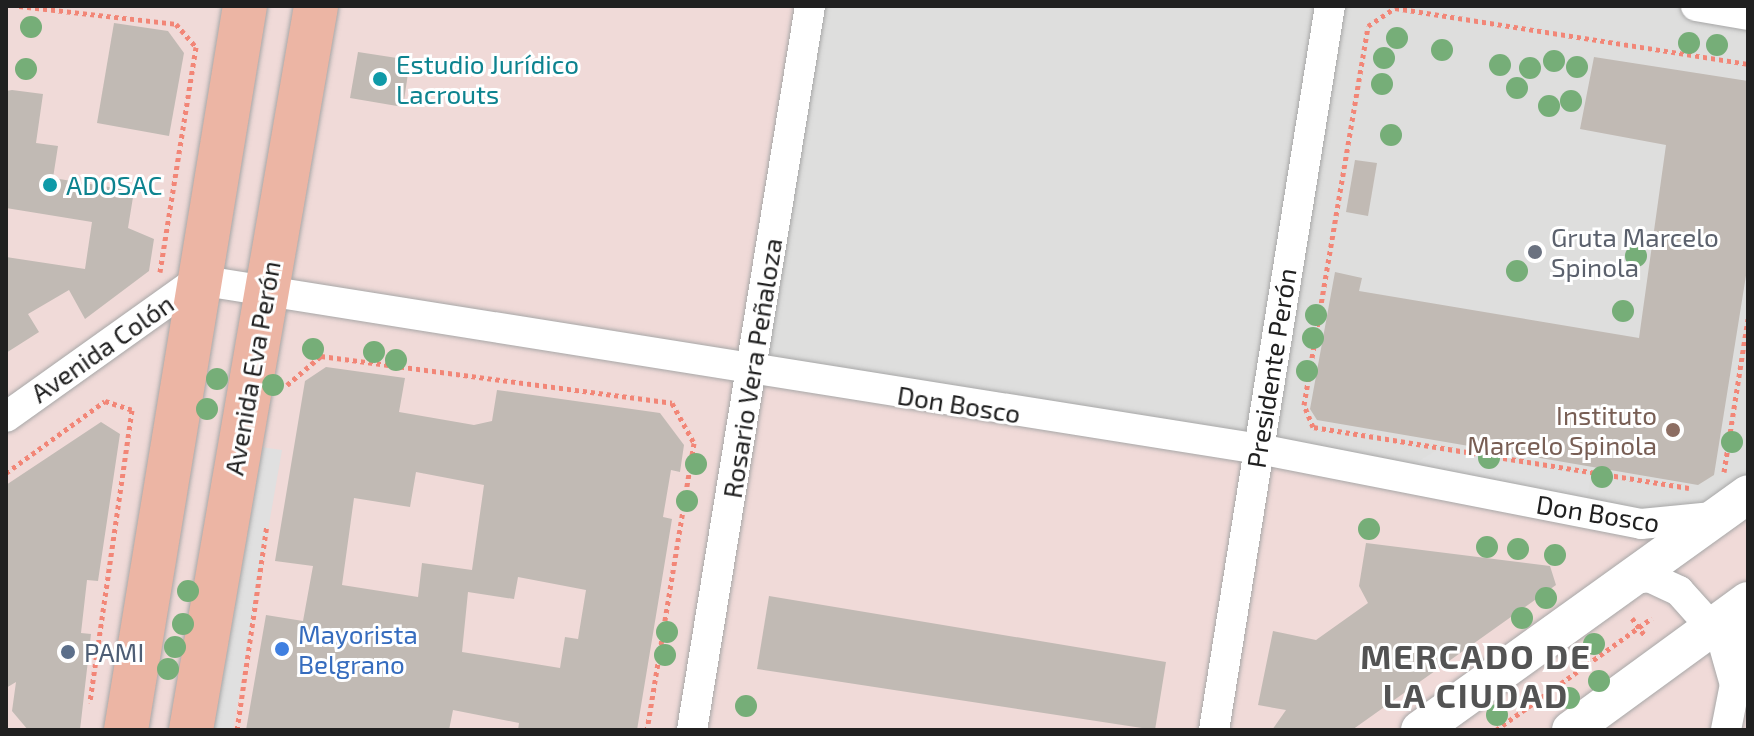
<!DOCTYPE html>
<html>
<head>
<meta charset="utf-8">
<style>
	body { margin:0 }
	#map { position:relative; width:1754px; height:736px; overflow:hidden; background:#f0eee8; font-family:"Exo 2",sans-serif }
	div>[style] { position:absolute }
	.residential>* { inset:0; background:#dededd }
	.commercial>* { inset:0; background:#f0dad8 }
	.parking>* { inset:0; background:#e0e0e0 }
	.building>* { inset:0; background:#c1bab4 }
	.path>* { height:5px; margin-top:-2.5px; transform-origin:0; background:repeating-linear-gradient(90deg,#f28677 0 4px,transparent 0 8px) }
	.roads { filter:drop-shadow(0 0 2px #a7a7a7) drop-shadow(0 0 2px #a7a7a7) }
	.minor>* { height:30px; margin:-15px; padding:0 15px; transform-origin:15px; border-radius:15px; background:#fff }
	.tertiary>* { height:38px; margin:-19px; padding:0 19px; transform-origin:19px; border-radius:19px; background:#fff }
	.trunk>* { height:44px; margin:-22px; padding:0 22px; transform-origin:22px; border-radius:22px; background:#ecb5a4 }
	.trees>* { width:22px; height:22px; margin:-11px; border-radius:50%; background:#76ae78 }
	.dots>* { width:22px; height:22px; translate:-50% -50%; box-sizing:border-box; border:4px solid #fff; border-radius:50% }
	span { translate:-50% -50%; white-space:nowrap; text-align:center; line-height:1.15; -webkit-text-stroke:6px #fff; paint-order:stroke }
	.culture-label { font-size:26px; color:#0d838f }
	.left { translate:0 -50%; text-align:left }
	.worship-label { font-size:26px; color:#5b616d }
	.street-label { font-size:26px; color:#202020 }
	.education-label { font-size:26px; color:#785e54 }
	.right { translate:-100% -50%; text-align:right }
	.shop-label { font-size:26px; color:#366cbe }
	.service-label { font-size:26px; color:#4e5e75 }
	.district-label { font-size:34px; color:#535353; font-weight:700; letter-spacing:2px }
	.frame { position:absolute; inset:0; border:8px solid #202020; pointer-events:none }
</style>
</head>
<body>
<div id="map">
	<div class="residential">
		<div style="clip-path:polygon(6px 6px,1748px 6px,1748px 730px,6px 730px)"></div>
	</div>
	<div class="commercial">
		<div style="clip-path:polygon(6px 6px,810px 6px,752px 373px,1641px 524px,1748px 494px,1748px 730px,6px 730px)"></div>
	</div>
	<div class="parking">
		<div style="clip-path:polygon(254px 446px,282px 450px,233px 730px,203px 730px)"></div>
		<div style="clip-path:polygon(1437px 450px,1591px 476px,1587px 500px,1402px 471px)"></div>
	</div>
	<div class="building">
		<div style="clip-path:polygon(114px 23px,168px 31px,184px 53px,169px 136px,97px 123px)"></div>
		<div style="clip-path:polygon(358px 52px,410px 60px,403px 107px,350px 98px)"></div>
		<div style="clip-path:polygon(1594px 57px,1748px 81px,1748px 263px,1714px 475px,1698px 485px,1317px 420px,1310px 409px,1335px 272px,1362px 278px,1359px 291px,1639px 338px,1666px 145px,1580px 129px)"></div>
		<div style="clip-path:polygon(12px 90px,43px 94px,36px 143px,58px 146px,53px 178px,134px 191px,128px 228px,154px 239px,149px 271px,85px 319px,69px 290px,28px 314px,39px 332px,6px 353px,6px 257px,85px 269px,92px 222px,6px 208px,6px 91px)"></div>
		<div style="clip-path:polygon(1355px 160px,1377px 163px,1368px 216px,1346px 212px)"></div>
		<div style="clip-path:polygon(evenodd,326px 367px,405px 378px,399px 412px,474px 425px,492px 421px,497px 390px,660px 413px,684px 445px,680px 472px,671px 470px,663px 517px,672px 519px,637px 730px,518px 730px,519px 723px,453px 710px,449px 730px,246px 730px,266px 615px,303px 621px,313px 566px,275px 561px,305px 381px,326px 367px,416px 472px,484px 485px,472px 570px,422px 563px,418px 597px,342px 585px,354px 498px,410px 507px,416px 472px,326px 367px,518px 577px,586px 590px,578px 639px,565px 637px,560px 668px,462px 652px,468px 592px,514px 599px,518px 577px)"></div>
		<div style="clip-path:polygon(101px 422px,120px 434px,98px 581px,87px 580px,81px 633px,91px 634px,80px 730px,28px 730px,12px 711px,16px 682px,6px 688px,6px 485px)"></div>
		<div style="clip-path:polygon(1366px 543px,1550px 566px,1556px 585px,1352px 730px,1272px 730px,1286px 710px,1258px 705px,1273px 631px,1316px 640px,1368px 603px,1359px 586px)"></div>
		<div style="clip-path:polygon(769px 596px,1166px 662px,1155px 730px,757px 669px)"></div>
	</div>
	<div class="path">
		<div style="left:19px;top:6px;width:158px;rotate:6.5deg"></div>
		<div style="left:176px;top:24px;width:30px;rotate:49deg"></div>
		<div style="left:196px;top:47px;width:228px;rotate:99.1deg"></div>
		<div style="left:287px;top:385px;width:45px;rotate:-40.5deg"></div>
		<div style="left:321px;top:356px;width:354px;rotate:7.6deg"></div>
		<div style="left:672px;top:403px;width:46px;rotate:61.2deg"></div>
		<div style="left:694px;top:443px;width:291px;rotate:99.3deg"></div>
		<div style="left:1724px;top:472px;width:155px;rotate:-81.1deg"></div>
		<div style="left:6px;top:473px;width:122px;rotate:-36deg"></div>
		<div style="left:105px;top:401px;width:28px;rotate:18deg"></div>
		<div style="left:132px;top:410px;width:296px;rotate:98.2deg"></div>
		<div style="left:1689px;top:488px;width:381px;rotate:-170.8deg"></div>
		<div style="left:1313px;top:427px;width:24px;rotate:-112deg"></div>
		<div style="left:1304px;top:405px;width:384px;rotate:-80.4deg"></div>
		<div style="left:1368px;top:26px;width:32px;rotate:-34deg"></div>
		<div style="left:1395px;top:8px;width:357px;rotate:9deg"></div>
		<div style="left:1632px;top:618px;width:22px;rotate:54deg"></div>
		<div style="left:237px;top:730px;width:207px;rotate:-81.7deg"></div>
		<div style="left:1496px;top:730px;width:192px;rotate:-35.7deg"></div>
	</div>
	<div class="roads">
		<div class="minor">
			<div style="left:1696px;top:6px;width:53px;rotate:9.8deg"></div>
			<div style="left:6px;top:417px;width:236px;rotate:-35.5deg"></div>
			<div style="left:198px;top:280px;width:1074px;rotate:9.05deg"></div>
			<div style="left:1259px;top:449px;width:389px;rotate:11.1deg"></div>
			<div style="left:1641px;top:524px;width:72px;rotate:-5.6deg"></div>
			<div style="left:1628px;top:580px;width:21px;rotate:-8deg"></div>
			<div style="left:1649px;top:577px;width:33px;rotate:25deg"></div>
			<div style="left:1679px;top:591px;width:64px;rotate:48.1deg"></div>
			<div style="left:1722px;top:639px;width:44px;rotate:74.1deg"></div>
			<div style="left:692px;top:730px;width:734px;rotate:-80.74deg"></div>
			<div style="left:1214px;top:730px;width:733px;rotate:-80.9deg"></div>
			<div style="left:1726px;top:730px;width:114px;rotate:-78.9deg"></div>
		</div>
		<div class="tertiary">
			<div style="left:1420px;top:730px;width:404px;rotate:-35.7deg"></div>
			<div style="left:1571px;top:730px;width:219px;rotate:-36.1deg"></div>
		</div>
		<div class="trunk">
			<div style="left:126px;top:730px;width:734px;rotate:-80.67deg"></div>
			<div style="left:191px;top:730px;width:735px;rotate:-80.2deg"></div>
		</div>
	</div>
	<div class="trees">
		<div style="left:31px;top:27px"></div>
		<div style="left:1397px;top:38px"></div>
		<div style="left:1689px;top:43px"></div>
		<div style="left:1717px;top:45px"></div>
		<div style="left:1442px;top:50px"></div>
		<div style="left:1384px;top:58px"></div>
		<div style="left:1554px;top:61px"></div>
		<div style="left:1500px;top:65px"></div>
		<div style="left:1577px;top:67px"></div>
		<div style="left:1530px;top:68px"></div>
		<div style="left:26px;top:69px"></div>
		<div style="left:1382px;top:84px"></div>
		<div style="left:1517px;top:88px"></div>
		<div style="left:1571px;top:101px"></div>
		<div style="left:1549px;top:106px"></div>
		<div style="left:1391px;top:135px"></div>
		<div style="left:1636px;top:256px"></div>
		<div style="left:1517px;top:271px"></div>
		<div style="left:1623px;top:311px"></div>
		<div style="left:1316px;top:315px"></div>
		<div style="left:1313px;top:338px"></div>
		<div style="left:313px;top:349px"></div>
		<div style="left:374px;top:352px"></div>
		<div style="left:396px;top:360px"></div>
		<div style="left:1307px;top:371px"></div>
		<div style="left:217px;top:379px"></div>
		<div style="left:273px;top:385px"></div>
		<div style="left:207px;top:409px"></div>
		<div style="left:1732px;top:442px"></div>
		<div style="left:1489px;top:458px"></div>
		<div style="left:696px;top:464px"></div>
		<div style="left:1602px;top:477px"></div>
		<div style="left:687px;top:501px"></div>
		<div style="left:1369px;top:529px"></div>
		<div style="left:1487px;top:547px"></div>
		<div style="left:1518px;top:549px"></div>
		<div style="left:1555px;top:555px"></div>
		<div style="left:188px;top:591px"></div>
		<div style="left:1546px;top:598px"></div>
		<div style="left:1522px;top:618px"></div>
		<div style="left:183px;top:624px"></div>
		<div style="left:667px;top:632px"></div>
		<div style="left:1594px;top:644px"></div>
		<div style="left:175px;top:647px"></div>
		<div style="left:665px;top:655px"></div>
		<div style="left:168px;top:669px"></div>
		<div style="left:1599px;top:681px"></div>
		<div style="left:1569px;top:698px"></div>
		<div style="left:746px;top:706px"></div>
		<div style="left:1497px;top:715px"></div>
	</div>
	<div class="dots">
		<div style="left:380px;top:79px;background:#0f9aa8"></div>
		<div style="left:50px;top:185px;background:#0f9aa8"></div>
		<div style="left:1535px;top:252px;background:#6b7280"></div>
		<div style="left:1673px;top:430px;background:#8d6e63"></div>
		<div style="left:282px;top:649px;background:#3f7fe0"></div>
		<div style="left:68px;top:652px;background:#5c6f8a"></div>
	</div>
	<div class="culture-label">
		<span class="left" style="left:396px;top:79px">Estudio Jurídico<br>Lacrouts</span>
		<span class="left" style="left:66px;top:185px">ADOSAC</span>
	</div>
	<div class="worship-label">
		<span class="left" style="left:1551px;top:252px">Gruta Marcelo<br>Spinola</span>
	</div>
	<div class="street-label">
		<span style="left:102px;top:348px;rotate:-35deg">Avenida Colón</span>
		<span style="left:252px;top:368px;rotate:-80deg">Avenida Eva Perón</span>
		<span style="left:752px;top:368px;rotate:-81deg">Rosario Vera Peñaloza</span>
		<span style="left:1271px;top:368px;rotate:-81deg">Presidente Perón</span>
		<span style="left:959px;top:404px;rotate:9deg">Don Bosco</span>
		<span style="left:1598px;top:513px;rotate:9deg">Don Bosco</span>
	</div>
	<div class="education-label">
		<span class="right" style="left:1657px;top:430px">Instituto<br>Marcelo Spinola</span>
	</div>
	<div class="shop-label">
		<span class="left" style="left:298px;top:649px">Mayorista<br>Belgrano</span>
	</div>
	<div class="service-label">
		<span class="left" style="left:84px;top:652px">PAMI</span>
	</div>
	<div class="district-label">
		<span style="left:1476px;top:675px">MERCADO DE<br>LA CIUDAD</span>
	</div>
	<div class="frame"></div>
</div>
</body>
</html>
